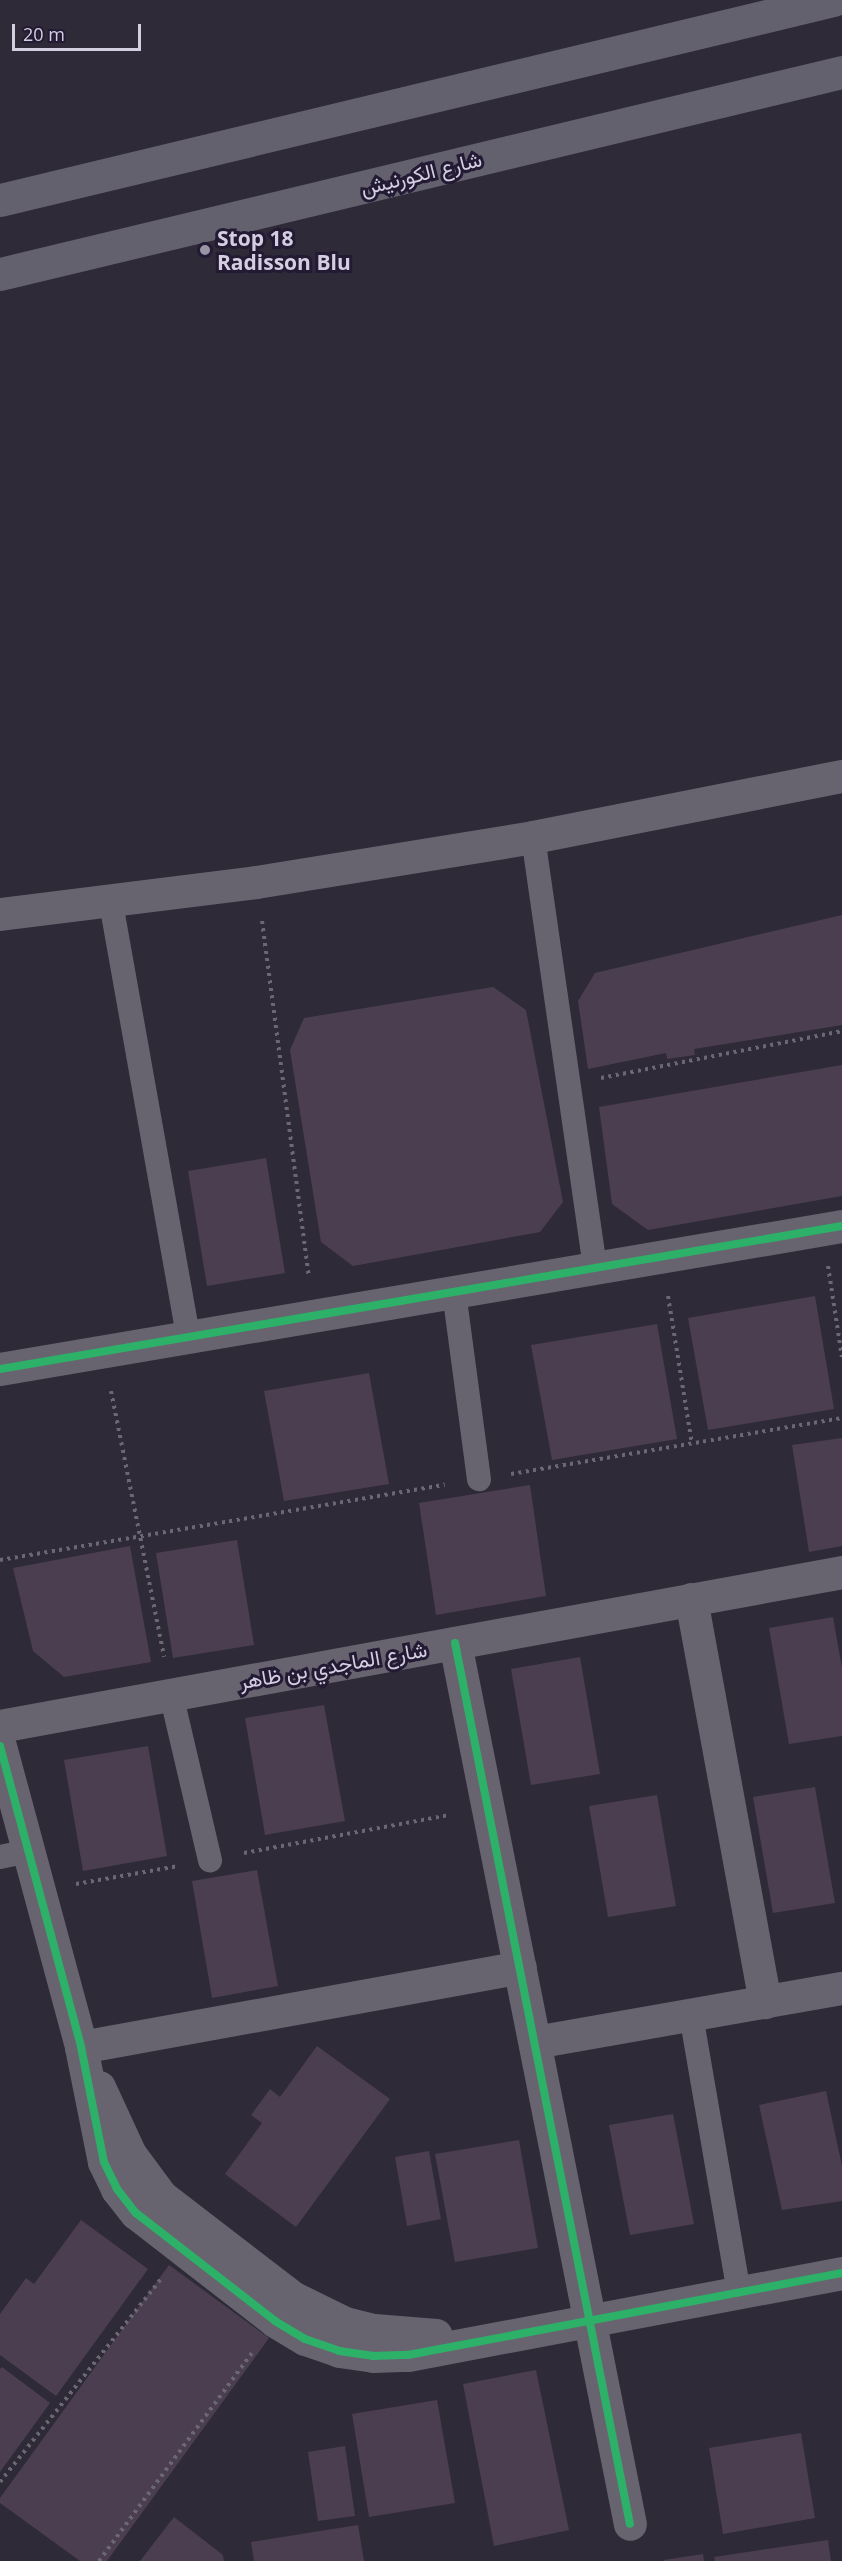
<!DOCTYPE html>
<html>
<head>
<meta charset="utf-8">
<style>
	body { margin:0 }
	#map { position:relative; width:842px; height:2561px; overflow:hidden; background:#2e2a38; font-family:"Open Sans",Vazirmatn,sans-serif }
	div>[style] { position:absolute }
	.building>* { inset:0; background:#4b3e51 }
	.path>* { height:4px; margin-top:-2px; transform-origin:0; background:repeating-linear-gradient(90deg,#6b6873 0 3px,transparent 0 7.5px) }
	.service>* { height:24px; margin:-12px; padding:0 12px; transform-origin:12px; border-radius:12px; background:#67646f }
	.minor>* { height:33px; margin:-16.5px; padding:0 16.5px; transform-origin:16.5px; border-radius:16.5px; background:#67646f }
	.secondary>* { height:33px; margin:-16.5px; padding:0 16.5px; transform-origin:16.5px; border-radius:16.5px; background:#64616f }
	.cycleway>* { height:8px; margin:-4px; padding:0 4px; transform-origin:4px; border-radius:4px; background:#2db169 }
	.dots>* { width:16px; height:16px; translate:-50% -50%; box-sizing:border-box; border:3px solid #231a34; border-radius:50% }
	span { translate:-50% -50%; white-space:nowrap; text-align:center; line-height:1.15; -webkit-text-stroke:6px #231a34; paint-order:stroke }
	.street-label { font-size:21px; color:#d3cfe0 }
	.poi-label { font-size:21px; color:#d3cfe0; font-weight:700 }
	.left { translate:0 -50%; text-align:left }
	.scale { position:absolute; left:12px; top:24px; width:129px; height:27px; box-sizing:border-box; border:3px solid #d3cfe0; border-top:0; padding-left:8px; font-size:18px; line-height:21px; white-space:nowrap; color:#d3cfe0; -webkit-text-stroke:4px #231a34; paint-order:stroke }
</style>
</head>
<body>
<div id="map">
	<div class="building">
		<div style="clip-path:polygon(842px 915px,842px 1025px,694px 1049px,695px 1055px,667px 1059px,666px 1053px,588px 1069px,578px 1001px,595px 973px)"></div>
		<div style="clip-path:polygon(493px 987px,526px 1010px,563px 1202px,540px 1232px,353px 1266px,321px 1242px,290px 1050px,304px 1018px)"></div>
		<div style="clip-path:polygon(842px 1065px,842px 1196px,648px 1230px,612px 1204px,599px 1107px)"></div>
		<div style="clip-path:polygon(266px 1158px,285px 1273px,207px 1286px,188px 1171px)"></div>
		<div style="clip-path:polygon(815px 1296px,834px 1409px,708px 1430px,688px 1318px)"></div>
		<div style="clip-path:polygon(657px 1324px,677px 1439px,552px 1460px,531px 1345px)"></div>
		<div style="clip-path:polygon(369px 1373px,389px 1484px,284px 1501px,264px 1391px)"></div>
		<div style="clip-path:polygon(842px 1438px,842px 1546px,809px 1552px,792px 1445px)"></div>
		<div style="clip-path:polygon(530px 1485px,546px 1596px,436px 1615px,419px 1503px)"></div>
		<div style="clip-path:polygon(237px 1540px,254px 1645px,173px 1658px,156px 1553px)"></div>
		<div style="clip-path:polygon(130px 1546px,151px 1662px,64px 1677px,33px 1651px,13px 1568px)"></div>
		<div style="clip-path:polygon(833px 1617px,842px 1668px,842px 1736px,789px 1744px,769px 1628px)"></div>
		<div style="clip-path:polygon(580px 1657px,600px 1774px,531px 1785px,511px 1669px)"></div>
		<div style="clip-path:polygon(324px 1705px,345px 1821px,265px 1835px,245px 1718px)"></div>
		<div style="clip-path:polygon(148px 1746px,167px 1856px,83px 1871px,64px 1760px)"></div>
		<div style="clip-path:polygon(815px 1787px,835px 1903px,773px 1913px,753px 1797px)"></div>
		<div style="clip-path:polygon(657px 1795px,676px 1906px,608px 1917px,589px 1806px)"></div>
		<div style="clip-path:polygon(257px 1870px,278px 1986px,212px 1998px,192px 1881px)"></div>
		<div style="clip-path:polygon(317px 2046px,390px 2099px,296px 2227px,225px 2174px,262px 2123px,251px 2115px,270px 2089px,280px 2097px)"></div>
		<div style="clip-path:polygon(826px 2091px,842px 2166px,842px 2201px,782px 2210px,759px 2105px)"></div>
		<div style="clip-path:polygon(673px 2114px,694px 2224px,630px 2235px,609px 2125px)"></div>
		<div style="clip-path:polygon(519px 2140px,538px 2248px,455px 2262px,435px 2154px)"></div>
		<div style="clip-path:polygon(429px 2151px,441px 2219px,407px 2226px,395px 2157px)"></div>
		<div style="clip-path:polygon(81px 2220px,148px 2269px,56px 2396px,0 2355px,0 2314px,26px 2278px,34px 2284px)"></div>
		<div style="clip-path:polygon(169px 2265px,269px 2338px,107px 2561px,80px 2561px,0 2503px,0 2498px)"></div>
		<div style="clip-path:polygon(2px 2367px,50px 2403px,0 2472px,0 2369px)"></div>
		<div style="clip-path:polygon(536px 2370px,569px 2530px,494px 2546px,463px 2384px)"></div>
		<div style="clip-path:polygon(437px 2400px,455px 2503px,369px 2517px,352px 2414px)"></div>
		<div style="clip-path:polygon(801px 2433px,815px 2518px,723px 2534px,709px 2448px)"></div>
		<div style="clip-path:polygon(345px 2446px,355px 2516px,318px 2521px,308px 2452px)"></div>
		<div style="clip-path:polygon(174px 2517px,223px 2555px,224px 2561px,140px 2561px)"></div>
		<div style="clip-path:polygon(358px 2525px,364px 2561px,254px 2561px,251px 2542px)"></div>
		<div style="clip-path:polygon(828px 2540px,831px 2561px,715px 2561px,714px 2557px)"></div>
		<div style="clip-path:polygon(703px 2554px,704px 2561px,664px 2561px,664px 2560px)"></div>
	</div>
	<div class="path">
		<div style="left:262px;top:921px;width:359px;rotate:82.5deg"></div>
		<div style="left:601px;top:1078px;width:246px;rotate:-11deg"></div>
		<div style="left:828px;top:1266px;width:92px;rotate:81.3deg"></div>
		<div style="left:668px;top:1296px;width:150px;rotate:80.8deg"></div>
		<div style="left:111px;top:1391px;width:271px;rotate:78.7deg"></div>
		<div style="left:511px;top:1474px;width:336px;rotate:-9.6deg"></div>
		<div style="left:0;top:1560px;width:451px;rotate:-9.6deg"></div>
		<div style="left:244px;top:1853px;width:208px;rotate:-10.5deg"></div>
		<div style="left:76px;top:1884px;width:104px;rotate:-10deg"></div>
		<div style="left:0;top:2482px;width:258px;rotate:-51.6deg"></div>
		<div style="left:99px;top:2561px;width:258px;rotate:-53.7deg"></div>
	</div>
	<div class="service">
		<div style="left:533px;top:837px;width:435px;rotate:81.8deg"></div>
		<div style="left:111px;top:903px;width:441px;rotate:79.9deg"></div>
		<div style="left:454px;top:1292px;width:189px;rotate:82.4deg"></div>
		<div style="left:171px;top:1694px;width:171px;rotate:76.8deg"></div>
		<div style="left:0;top:1857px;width:29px;rotate:-12deg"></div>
		<div style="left:691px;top:2015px;width:281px;rotate:80.2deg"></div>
	</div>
	<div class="minor">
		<div style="left:0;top:914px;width:258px;rotate:-7.1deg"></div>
		<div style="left:256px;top:882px;width:281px;rotate:-9.2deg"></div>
		<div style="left:533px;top:837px;width:315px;rotate:-11.2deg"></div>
		<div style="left:0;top:1369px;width:854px;rotate:-9.64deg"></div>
		<div style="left:691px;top:1599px;width:410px;rotate:79.6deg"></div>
		<div style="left:455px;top:1643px;width:898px;rotate:78.77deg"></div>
		<div style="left:0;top:1726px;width:856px;rotate:-10.36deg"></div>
		<div style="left:0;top:1746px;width:312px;rotate:74.9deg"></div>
		<div style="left:81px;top:2047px;width:117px;rotate:78.7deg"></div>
		<div style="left:104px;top:2162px;width:30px;rotate:64deg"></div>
		<div style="left:117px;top:2189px;width:31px;rotate:52deg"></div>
		<div style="left:136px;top:2213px;width:176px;rotate:37.8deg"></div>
		<div style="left:275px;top:2321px;width:35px;rotate:31deg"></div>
		<div style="left:305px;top:2339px;width:36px;rotate:19deg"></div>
		<div style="left:339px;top:2351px;width:34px;rotate:8deg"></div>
		<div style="left:373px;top:2356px;width:35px;rotate:-2deg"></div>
		<div style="left:408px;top:2355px;width:442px;rotate:-10.7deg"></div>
		<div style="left:535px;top:2042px;width:312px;rotate:-10deg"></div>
		<div style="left:81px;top:2047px;width:446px;rotate:-10.3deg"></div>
		<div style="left:99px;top:2087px;width:74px;rotate:65.2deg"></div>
		<div style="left:130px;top:2154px;width:52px;rotate:53.6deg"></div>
		<div style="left:161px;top:2196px;width:165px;rotate:37.6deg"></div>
		<div style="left:292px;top:2297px;width:59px;rotate:26.1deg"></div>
		<div style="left:345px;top:2323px;width:30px;rotate:14deg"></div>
		<div style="left:374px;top:2330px;width:62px;rotate:4.6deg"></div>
	</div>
	<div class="secondary">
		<div style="left:0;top:200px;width:857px;rotate:-13.5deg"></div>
		<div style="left:0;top:274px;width:866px;rotate:-13.49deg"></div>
	</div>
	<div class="cycleway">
		<div style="left:0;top:1369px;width:854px;rotate:-9.64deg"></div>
		<div style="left:455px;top:1643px;width:898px;rotate:78.77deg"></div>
		<div style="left:0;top:1746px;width:312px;rotate:74.9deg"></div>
		<div style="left:81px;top:2047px;width:117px;rotate:78.7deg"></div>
		<div style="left:104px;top:2162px;width:30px;rotate:64deg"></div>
		<div style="left:117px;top:2189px;width:31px;rotate:52deg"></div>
		<div style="left:136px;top:2213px;width:176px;rotate:37.8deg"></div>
		<div style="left:275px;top:2321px;width:35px;rotate:31deg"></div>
		<div style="left:305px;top:2339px;width:36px;rotate:19deg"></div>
		<div style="left:339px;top:2351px;width:34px;rotate:8deg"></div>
		<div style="left:373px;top:2356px;width:35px;rotate:-2deg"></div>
		<div style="left:408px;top:2355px;width:442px;rotate:-10.7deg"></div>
	</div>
	<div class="dots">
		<div style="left:205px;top:250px;background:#9995a5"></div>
	</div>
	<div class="street-label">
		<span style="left:421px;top:173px;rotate:-14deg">شارع الكورنيش</span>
		<span style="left:333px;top:1665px;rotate:-10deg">شارع الماجدي بن ظاهر</span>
	</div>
	<div class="poi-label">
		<span class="left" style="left:217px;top:250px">Stop 18<br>Radisson Blu</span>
	</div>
	<div class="scale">20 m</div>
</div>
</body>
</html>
